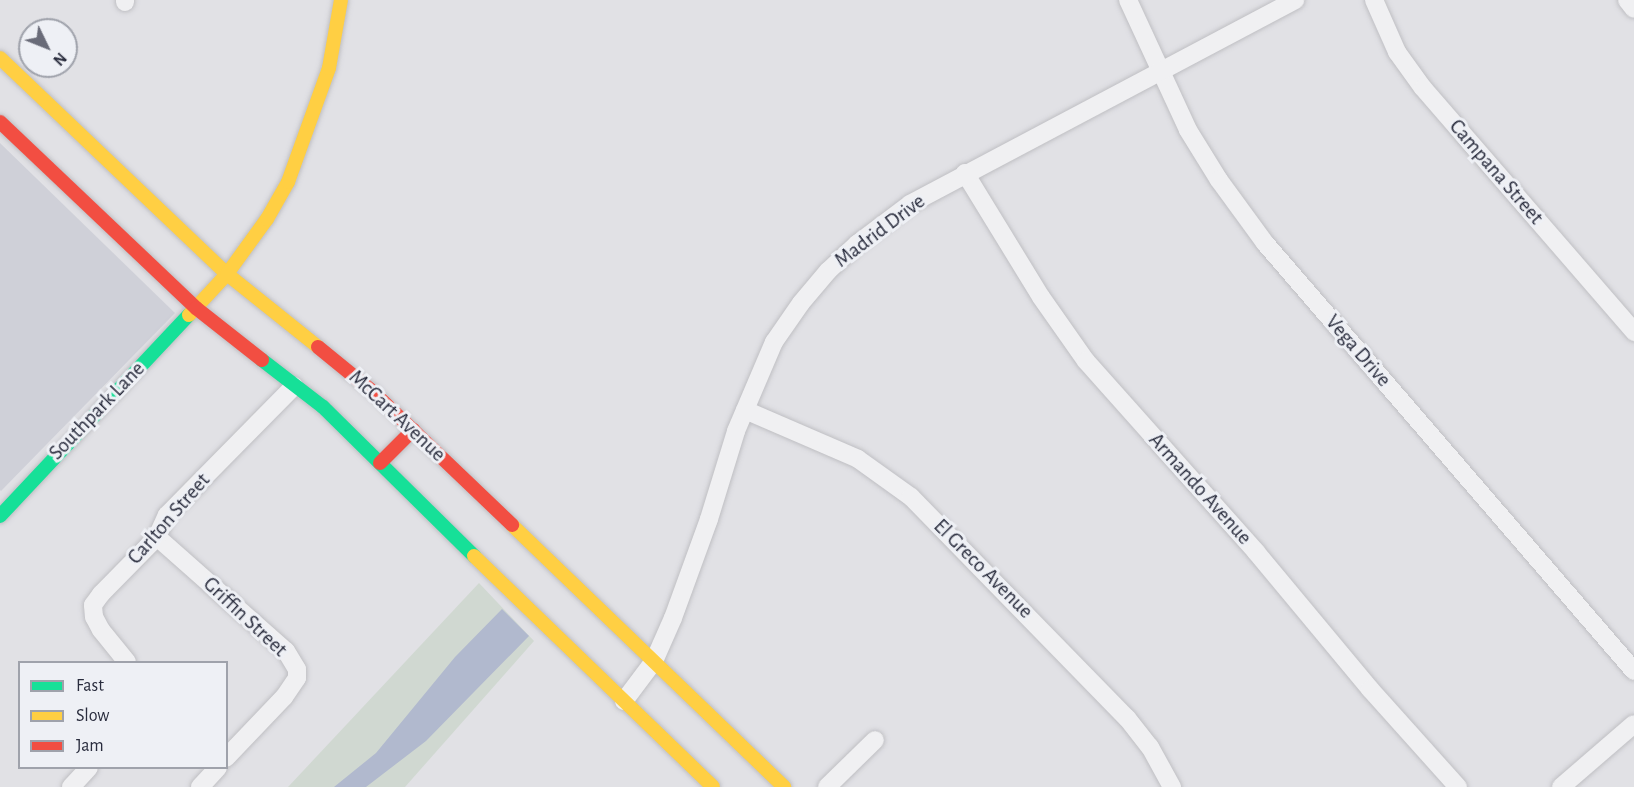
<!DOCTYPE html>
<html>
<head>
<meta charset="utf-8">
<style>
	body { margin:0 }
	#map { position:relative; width:1634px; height:787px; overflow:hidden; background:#e1e1e5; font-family:"Alegreya Sans",sans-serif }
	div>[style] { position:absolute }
	.built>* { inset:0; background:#cfd0d8 }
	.green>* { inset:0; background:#d0d8d1 }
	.water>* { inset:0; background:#b1b9ce }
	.roads { filter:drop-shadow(0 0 2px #bfbfc3) drop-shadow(0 0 2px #bfbfc3) }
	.street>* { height:18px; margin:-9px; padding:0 9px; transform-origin:9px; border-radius:9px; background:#f0f0f2 }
	.fast>* { height:14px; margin:-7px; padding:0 7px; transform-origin:7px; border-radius:7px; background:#16e098 }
	.slow>* { height:14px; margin:-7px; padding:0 7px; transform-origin:7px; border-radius:7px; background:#ffcf43 }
	.jam>* { height:14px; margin:-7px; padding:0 7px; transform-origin:7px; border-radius:7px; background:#f24e42 }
	span { translate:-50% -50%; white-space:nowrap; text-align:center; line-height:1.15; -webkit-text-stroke:6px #eef0f5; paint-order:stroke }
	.street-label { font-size:21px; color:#292c3d }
	.legend { position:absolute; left:18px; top:661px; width:210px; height:108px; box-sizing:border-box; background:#eef0f5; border:2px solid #9fa2ab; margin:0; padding:8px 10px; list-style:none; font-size:18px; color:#292c3d }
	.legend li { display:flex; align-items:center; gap:12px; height:30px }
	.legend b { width:30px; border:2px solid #9fa2ab }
	.north { position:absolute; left:18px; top:18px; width:60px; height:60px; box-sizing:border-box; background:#eef0f5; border:2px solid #9fa2ab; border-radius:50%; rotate:133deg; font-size:16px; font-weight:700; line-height:24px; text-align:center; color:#292c3d }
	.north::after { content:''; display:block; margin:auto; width:21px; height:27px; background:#696b78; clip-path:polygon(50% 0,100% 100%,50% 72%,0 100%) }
</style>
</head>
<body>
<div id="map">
	<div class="built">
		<div style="clip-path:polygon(0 143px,175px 313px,1px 491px,0 490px)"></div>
	</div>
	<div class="green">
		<div style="clip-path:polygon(479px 583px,534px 641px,405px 787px,288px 787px)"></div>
	</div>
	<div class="water">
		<div style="clip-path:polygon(502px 609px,529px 636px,426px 741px,366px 787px,334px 787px,376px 753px,455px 657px)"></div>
	</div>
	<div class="roads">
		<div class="street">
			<div style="left:1128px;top:0;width:143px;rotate:65.2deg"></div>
			<div style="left:1188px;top:130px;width:59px;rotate:58.2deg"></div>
			<div style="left:1219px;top:180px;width:78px;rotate:53.9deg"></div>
			<div style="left:1265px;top:243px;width:565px;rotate:49.23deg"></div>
			<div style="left:1374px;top:0;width:57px;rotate:66.1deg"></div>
			<div style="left:1397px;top:52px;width:44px;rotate:54.2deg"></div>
			<div style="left:1423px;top:88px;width:323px;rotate:49.1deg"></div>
			<div style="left:1627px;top:0;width:11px;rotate:52deg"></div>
			<div style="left:125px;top:2px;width:2px;rotate:-90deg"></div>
			<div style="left:965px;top:173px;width:145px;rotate:58.5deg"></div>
			<div style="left:1041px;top:297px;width:78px;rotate:54.9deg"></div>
			<div style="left:1086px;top:361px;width:256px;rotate:48.3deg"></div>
			<div style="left:1256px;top:552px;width:178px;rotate:50.2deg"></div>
			<div style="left:1370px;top:689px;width:132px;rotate:48.1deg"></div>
			<div style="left:745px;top:410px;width:123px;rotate:23.4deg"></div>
			<div style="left:858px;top:459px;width:65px;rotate:35.6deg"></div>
			<div style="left:911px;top:497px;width:309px;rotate:45.7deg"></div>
			<div style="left:1127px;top:718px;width:37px;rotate:52deg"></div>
			<div style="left:1150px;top:747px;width:46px;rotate:61.2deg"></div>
			<div style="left:157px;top:537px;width:172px;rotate:41.5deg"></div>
			<div style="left:286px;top:651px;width:21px;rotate:59deg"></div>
			<div style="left:297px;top:669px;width:9px;rotate:90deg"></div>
			<div style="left:297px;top:678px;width:23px;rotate:124deg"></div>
			<div style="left:284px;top:697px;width:84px;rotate:133.6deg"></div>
			<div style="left:127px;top:662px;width:41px;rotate:-129.1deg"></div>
			<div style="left:101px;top:630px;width:15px;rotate:-118deg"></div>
			<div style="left:94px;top:617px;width:12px;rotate:-95deg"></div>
			<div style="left:93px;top:605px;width:14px;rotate:-54deg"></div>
			<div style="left:101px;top:594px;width:80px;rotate:-45.5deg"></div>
			<div style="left:157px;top:537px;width:24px;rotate:-66deg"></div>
			<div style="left:167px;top:515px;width:181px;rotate:-45.4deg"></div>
			<div style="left:624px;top:701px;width:50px;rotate:-53.1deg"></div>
			<div style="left:654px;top:661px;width:47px;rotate:-66.2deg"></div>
			<div style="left:673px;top:618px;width:105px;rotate:-70deg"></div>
			<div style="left:709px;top:519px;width:92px;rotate:-72.9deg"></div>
			<div style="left:736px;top:431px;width:97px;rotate:-66.9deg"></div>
			<div style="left:774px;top:342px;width:47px;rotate:-55.3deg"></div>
			<div style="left:801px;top:303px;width:42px;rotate:-49.8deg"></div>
			<div style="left:828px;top:271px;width:40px;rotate:-43deg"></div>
			<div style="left:857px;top:244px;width:66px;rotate:-37deg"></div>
			<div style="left:910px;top:204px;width:436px;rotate:-27.9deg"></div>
			<div style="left:71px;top:787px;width:26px;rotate:-47deg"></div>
			<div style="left:200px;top:787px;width:26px;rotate:-47deg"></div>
			<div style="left:827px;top:787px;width:67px;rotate:-44.4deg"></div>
			<div style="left:1561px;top:787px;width:96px;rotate:-40.8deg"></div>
		</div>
		<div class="fast">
			<div style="left:262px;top:360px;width:77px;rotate:37.6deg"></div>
			<div style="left:323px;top:407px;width:212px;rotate:44.6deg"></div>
			<div style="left:0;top:516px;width:276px;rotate:-46.8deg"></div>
		</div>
		<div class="slow">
			<div style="left:0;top:58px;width:313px;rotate:43.6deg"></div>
			<div style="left:227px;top:274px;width:117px;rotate:38.7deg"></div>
			<div style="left:189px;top:315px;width:56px;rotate:-47.2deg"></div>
			<div style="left:227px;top:274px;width:68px;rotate:-54deg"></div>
			<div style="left:267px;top:219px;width:43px;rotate:-60.4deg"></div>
			<div style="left:288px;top:182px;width:121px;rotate:-70.2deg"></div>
			<div style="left:329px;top:68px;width:69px;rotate:-80deg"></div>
			<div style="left:512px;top:525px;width:378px;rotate:43.9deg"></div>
			<div style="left:474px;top:556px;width:332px;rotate:44deg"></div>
		</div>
		<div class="jam">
			<div style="left:0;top:122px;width:270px;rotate:43.5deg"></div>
			<div style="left:196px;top:308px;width:84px;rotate:38.2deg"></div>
			<div style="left:318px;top:347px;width:70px;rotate:39.2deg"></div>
			<div style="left:372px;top:391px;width:194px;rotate:43.7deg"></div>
			<div style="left:380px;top:463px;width:47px;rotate:-45deg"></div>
		</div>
	</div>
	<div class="street-label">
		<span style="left:1496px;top:172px;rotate:49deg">Campana Street</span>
		<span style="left:880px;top:231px;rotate:-37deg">Madrid Drive</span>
		<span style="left:1358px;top:351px;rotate:49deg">Vega Drive</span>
		<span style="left:97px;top:411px;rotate:-46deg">Southpark Lane</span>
		<span style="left:397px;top:416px;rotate:43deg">McCart Avenue</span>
		<span style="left:1200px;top:489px;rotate:48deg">Armando Avenue</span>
		<span style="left:169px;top:519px;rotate:-49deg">Carlton Street</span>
		<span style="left:983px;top:569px;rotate:45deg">El Greco Avenue</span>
		<span style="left:245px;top:617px;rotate:43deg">Griffin Street</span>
	</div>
	<ul class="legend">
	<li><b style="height:8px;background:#16e098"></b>Fast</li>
	<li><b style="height:8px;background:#ffcf43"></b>Slow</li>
	<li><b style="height:8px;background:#f24e42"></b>Jam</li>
	</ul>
	<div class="north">N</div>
</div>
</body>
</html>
